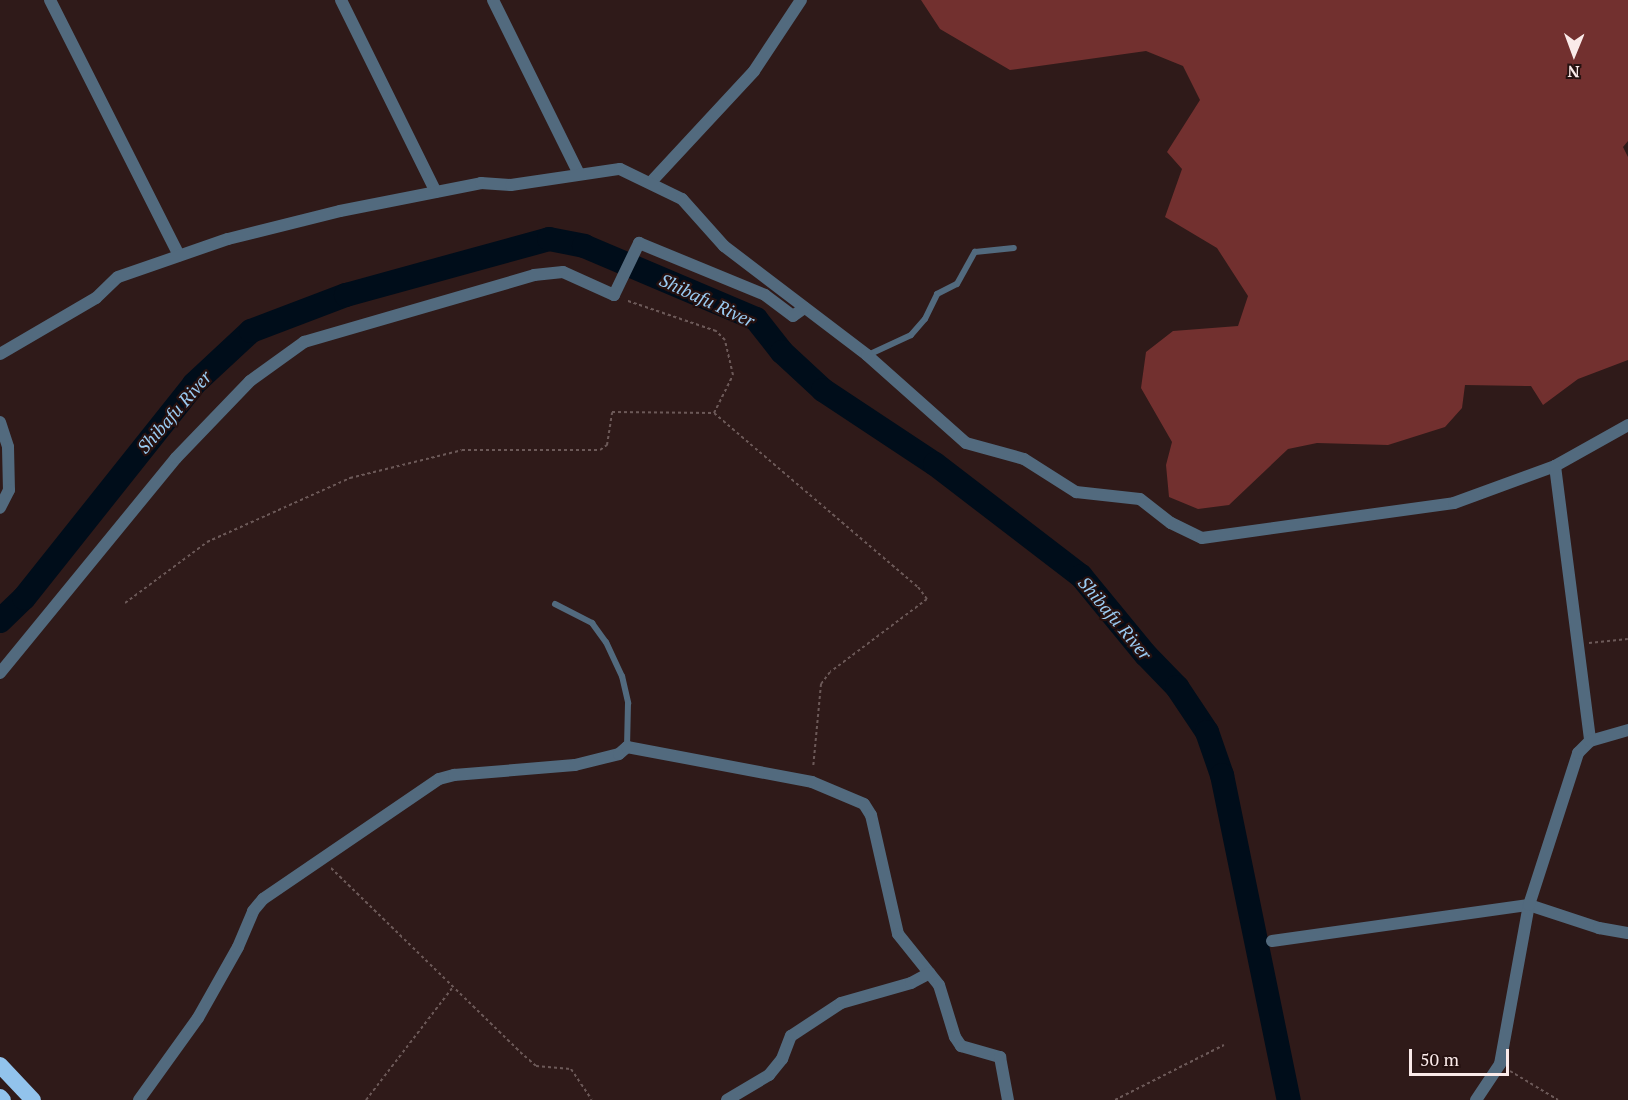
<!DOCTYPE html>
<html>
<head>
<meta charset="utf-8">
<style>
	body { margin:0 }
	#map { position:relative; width:1628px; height:1100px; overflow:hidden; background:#2f1a19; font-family:"PT Serif",serif }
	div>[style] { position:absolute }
	.forest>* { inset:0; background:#72302f }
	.river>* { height:24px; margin:-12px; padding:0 12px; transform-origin:12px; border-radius:12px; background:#000d1a }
	.path>* { height:2px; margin-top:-1px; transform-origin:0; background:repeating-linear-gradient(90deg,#6c5958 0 3px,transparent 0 6px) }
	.service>* { height:6px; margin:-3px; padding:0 3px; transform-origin:3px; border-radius:3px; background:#526a7e }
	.minor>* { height:12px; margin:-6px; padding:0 6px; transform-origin:6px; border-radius:6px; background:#526a7e }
	.trunk>* { height:16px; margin:-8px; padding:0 8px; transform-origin:8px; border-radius:8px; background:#92c3ec }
	span { translate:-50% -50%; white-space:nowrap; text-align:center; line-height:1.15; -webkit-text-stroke:4.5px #251110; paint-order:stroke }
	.water-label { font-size:18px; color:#9bcbf2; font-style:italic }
	.north { position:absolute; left:1544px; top:24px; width:60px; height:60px; -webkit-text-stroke:4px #251110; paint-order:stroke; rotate:181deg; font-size:16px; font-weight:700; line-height:24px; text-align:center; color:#faeae9 }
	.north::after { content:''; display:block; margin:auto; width:21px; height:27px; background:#faeae9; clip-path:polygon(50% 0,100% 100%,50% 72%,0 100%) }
	.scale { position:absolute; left:1409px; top:1049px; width:100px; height:27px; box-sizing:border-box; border:3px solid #faeae9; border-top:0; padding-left:8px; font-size:18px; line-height:21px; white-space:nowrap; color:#faeae9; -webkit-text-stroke:4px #251110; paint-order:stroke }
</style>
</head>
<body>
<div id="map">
	<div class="forest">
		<div style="clip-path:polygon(921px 0,1628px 0,1628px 141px,1623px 147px,1628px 157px,1628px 360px,1578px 379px,1543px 405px,1531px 386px,1465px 385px,1462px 408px,1445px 427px,1388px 445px,1317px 443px,1288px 449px,1229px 505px,1198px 509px,1169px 497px,1166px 465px,1172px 442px,1141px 388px,1146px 352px,1173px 331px,1238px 326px,1248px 296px,1217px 248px,1165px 217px,1182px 169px,1167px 152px,1200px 100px,1183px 66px,1146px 51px,1010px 70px,940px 29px)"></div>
	</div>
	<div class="river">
		<div style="left:0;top:621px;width:33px;rotate:-44deg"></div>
		<div style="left:24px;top:598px;width:273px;rotate:-51.5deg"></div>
		<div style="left:194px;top:384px;width:78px;rotate:-42.9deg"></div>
		<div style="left:251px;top:331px;width:102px;rotate:-20.8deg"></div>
		<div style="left:346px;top:295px;width:211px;rotate:-15.4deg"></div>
		<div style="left:549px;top:239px;width:36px;rotate:11deg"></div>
		<div style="left:584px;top:246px;width:187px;rotate:23deg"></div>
		<div style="left:756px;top:319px;width:42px;rotate:51.8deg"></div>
		<div style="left:782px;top:352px;width:56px;rotate:42.8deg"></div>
		<div style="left:823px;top:390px;width:134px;rotate:33.5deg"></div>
		<div style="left:935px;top:464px;width:184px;rotate:37.5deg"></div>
		<div style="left:1081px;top:576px;width:102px;rotate:50.6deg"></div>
		<div style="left:1146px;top:655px;width:45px;rotate:45.9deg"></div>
		<div style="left:1177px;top:687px;width:54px;rotate:56.3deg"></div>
		<div style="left:1207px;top:732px;width:46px;rotate:70.8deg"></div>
		<div style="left:1222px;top:775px;width:332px;rotate:78.4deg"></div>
	</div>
	<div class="path">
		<div style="left:714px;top:413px;width:268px;rotate:40.5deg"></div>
		<div style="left:918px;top:587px;width:15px;rotate:53deg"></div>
		<div style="left:927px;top:599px;width:121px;rotate:143deg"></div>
		<div style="left:830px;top:672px;width:15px;rotate:127deg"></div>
		<div style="left:821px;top:684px;width:84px;rotate:95.4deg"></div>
		<div style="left:125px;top:603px;width:102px;rotate:-36.6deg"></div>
		<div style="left:207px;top:542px;width:157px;rotate:-24.1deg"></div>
		<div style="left:350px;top:478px;width:115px;rotate:-14deg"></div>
		<div style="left:462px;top:450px;width:138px"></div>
		<div style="left:600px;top:450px;width:9px;rotate:-36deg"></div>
		<div style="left:607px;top:445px;width:33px;rotate:-81deg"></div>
		<div style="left:612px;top:412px;width:102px;rotate:0.6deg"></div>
		<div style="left:714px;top:413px;width:42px;rotate:-63.4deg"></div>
		<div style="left:733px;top:375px;width:36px;rotate:-103deg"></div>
		<div style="left:725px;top:340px;width:13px;rotate:-135deg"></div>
		<div style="left:716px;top:331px;width:96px;rotate:-161.2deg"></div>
		<div style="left:1589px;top:643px;width:39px;rotate:-6deg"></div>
		<div style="left:331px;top:868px;width:264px;rotate:44.2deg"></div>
		<div style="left:520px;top:1052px;width:21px;rotate:41deg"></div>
		<div style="left:536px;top:1066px;width:35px;rotate:5deg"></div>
		<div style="left:571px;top:1069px;width:37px;rotate:56deg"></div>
		<div style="left:1510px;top:1071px;width:56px;rotate:31.1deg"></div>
		<div style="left:366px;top:1100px;width:143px;rotate:-52.4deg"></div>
		<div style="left:1115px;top:1100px;width:122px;rotate:-26.8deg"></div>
	</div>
	<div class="service">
		<div style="left:868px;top:355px;width:47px;rotate:-24.9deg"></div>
		<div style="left:911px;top:335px;width:21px;rotate:-49deg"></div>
		<div style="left:925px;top:319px;width:28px;rotate:-64deg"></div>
		<div style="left:937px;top:294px;width:22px;rotate:-27deg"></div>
		<div style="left:957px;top:284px;width:37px;rotate:-61deg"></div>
		<div style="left:975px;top:252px;width:39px;rotate:-6deg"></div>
		<div style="left:555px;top:604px;width:42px;rotate:27.2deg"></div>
		<div style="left:592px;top:623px;width:24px;rotate:54deg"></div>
		<div style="left:606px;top:642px;width:38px;rotate:65deg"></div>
		<div style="left:622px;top:676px;width:28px;rotate:77deg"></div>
		<div style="left:628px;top:703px;width:44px;rotate:91.3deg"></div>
	</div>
	<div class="minor">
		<div style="left:50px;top:0;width:286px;rotate:63.2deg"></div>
		<div style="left:341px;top:0;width:214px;rotate:63.7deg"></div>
		<div style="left:493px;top:0;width:194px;rotate:63.7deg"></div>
		<div style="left:651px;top:182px;width:151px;rotate:-47.1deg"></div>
		<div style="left:754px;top:71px;width:85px;rotate:-56.5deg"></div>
		<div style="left:0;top:354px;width:111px;rotate:-30.3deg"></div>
		<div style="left:96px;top:298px;width:30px;rotate:-44deg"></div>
		<div style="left:118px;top:277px;width:116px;rotate:-19.1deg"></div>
		<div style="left:228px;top:239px;width:115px;rotate:-14deg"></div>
		<div style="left:340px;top:211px;width:144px;rotate:-11.2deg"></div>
		<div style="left:481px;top:183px;width:30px;rotate:4deg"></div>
		<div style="left:511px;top:185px;width:110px;rotate:-8.4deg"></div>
		<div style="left:620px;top:169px;width:69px;rotate:25.8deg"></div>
		<div style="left:682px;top:199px;width:63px;rotate:48.2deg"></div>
		<div style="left:724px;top:246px;width:180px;rotate:37.3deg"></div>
		<div style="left:867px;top:355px;width:132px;rotate:41.6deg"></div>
		<div style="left:966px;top:443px;width:60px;rotate:15.4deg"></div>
		<div style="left:1024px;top:459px;width:62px;rotate:32.4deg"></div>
		<div style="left:1076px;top:492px;width:64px;rotate:6.2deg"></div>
		<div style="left:1140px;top:499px;width:39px;rotate:38deg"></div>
		<div style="left:1171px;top:523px;width:34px;rotate:26deg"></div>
		<div style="left:1202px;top:538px;width:254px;rotate:-7.9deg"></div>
		<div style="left:1454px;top:503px;width:108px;rotate:-20.1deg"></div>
		<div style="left:1555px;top:466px;width:84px;rotate:-29.3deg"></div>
		<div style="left:0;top:422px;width:26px;rotate:72deg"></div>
		<div style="left:8px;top:447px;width:43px;rotate:88.7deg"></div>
		<div style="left:9px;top:490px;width:20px;rotate:117deg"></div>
		<div style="left:1555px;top:466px;width:277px;rotate:82.7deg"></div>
		<div style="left:0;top:673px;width:278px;rotate:-50.7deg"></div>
		<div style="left:176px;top:458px;width:107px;rotate:-46.1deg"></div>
		<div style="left:250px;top:381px;width:67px;rotate:-35.8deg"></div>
		<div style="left:304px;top:342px;width:240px;rotate:-16.2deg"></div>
		<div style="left:534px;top:275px;width:29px;rotate:-6deg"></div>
		<div style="left:563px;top:272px;width:56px;rotate:24.3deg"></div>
		<div style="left:614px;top:295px;width:58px;rotate:-64.3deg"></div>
		<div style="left:639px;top:243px;width:136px;rotate:22.4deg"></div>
		<div style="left:765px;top:295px;width:35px;rotate:37deg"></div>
		<div style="left:793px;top:316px;width:14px;rotate:-36deg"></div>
		<div style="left:1272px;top:941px;width:260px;rotate:-8deg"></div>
		<div style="left:1529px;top:905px;width:74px;rotate:18.2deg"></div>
		<div style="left:1599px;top:928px;width:29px;rotate:10deg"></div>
		<div style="left:139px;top:1100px;width:101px;rotate:-54.3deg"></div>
		<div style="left:198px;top:1018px;width:81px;rotate:-60.6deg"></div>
		<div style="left:238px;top:947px;width:39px;rotate:-67deg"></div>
		<div style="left:253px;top:911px;width:16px;rotate:-50deg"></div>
		<div style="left:263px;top:899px;width:213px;rotate:-34.3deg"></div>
		<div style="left:439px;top:779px;width:16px;rotate:-15deg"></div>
		<div style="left:454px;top:775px;width:121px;rotate:-4.7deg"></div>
		<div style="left:575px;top:765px;width:45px;rotate:-14deg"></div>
		<div style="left:619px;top:754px;width:11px;rotate:-41deg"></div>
		<div style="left:627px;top:747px;width:188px;rotate:10.7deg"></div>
		<div style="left:812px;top:782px;width:56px;rotate:22.9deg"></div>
		<div style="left:864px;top:804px;width:13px;rotate:58deg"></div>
		<div style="left:871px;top:815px;width:122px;rotate:77.2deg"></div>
		<div style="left:898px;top:934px;width:65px;rotate:51.2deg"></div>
		<div style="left:939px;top:985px;width:54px;rotate:72.9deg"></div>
		<div style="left:955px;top:1037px;width:11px;rotate:56deg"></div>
		<div style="left:961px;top:1046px;width:41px;rotate:15.8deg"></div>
		<div style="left:1000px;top:1057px;width:44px;rotate:79.5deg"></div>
		<div style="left:727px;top:1100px;width:49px;rotate:-30.8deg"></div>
		<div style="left:769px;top:1075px;width:21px;rotate:-51deg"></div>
		<div style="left:782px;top:1059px;width:25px;rotate:-69deg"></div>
		<div style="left:791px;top:1036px;width:60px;rotate:-33.4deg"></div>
		<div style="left:841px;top:1003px;width:73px;rotate:-15.9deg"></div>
		<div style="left:911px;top:983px;width:21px;rotate:-28deg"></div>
		<div style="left:1476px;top:1100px;width:43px;rotate:-56.3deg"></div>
		<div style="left:1500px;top:1064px;width:162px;rotate:-79.7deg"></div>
		<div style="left:1529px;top:905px;width:160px;rotate:-72.1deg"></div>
		<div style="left:1578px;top:753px;width:17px;rotate:-45deg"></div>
		<div style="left:1590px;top:741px;width:40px;rotate:-16deg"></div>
	</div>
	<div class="trunk">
		<div style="left:0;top:1065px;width:48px;rotate:46.7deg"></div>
		<div style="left:0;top:1097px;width:4px;rotate:45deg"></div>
	</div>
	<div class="water-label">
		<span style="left:707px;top:300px;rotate:25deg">Shibafu River</span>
		<span style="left:174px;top:412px;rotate:-49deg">Shibafu River</span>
		<span style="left:1115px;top:618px;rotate:50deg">Shibafu River</span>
	</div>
	<div class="north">N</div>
	<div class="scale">50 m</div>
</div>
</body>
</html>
